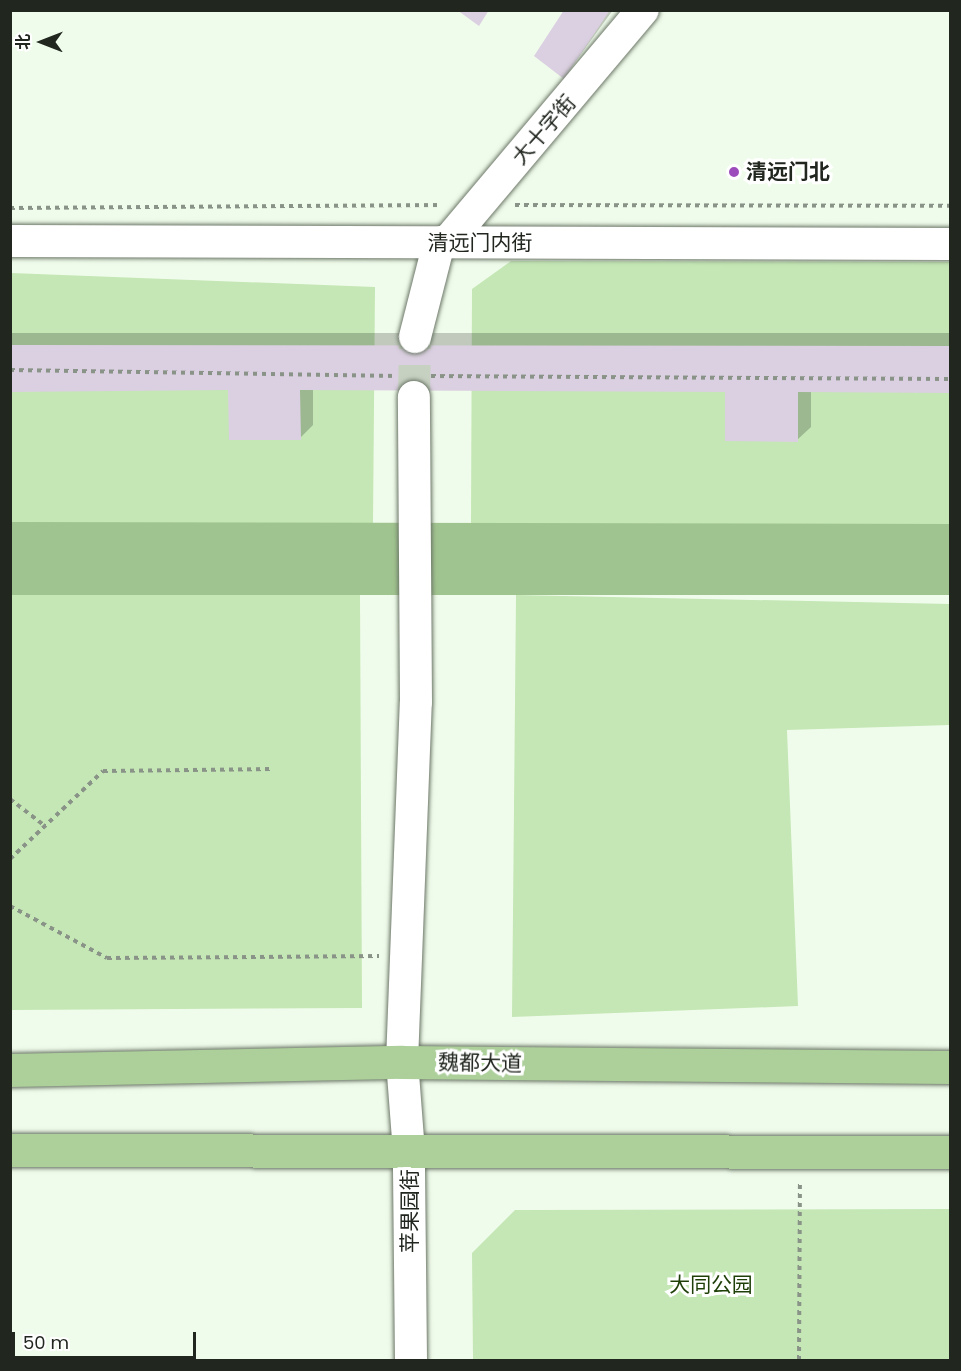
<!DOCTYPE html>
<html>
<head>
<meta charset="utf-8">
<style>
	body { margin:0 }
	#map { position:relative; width:961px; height:1371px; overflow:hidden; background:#f0fceb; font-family:Poppins,"Noto Sans SC",sans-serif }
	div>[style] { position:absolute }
	.green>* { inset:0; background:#c4e7b5 }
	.water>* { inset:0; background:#a0c48f }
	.shadow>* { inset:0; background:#0003 }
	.building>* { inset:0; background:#dbd0e1 }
	.secondary-tunnel>* { height:32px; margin-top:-16px; transform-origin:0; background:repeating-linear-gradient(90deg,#c7d1c2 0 32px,transparent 0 48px) }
	.path>* { height:4px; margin-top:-2px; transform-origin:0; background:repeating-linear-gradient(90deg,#8a9387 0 4.5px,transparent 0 9px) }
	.roads { filter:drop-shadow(0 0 2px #6c7768) drop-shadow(0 0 2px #6c7768) }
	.secondary>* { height:32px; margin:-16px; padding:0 16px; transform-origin:16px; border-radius:16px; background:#fff }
	.primary>* { height:33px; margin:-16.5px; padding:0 16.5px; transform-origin:16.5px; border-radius:16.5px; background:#add09b }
	.dots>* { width:16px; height:16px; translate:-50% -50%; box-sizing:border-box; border:3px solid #fff; border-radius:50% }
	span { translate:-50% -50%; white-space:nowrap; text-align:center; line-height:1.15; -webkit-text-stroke:6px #fff; paint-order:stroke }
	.street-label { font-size:21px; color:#21261f }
	.poi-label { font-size:21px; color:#21261f; font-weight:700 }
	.left { translate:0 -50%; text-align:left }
	.park-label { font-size:21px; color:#1e3f07 }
	.frame { position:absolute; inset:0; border:12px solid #21261f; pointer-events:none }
	.north { position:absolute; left:12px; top:12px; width:60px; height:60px; -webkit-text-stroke:4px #fff; paint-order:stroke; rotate:270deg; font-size:16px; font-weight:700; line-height:24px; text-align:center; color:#21261f }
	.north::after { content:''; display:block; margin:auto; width:21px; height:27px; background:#21261f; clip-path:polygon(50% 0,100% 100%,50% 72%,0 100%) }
	.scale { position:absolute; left:12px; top:1332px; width:184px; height:27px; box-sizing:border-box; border:3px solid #21261f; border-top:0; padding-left:8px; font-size:18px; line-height:21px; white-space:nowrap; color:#21261f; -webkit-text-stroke:4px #fff; paint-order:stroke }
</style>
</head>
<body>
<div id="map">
	<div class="green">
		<div style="clip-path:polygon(511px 261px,950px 262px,950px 524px,471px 524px,472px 289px)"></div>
		<div style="clip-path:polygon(11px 273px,375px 287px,373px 524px,11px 525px)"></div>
		<div style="clip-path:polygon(10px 595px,360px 595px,362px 1008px,11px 1010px)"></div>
		<div style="clip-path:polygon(516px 595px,950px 604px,950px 725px,787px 730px,798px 1006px,512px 1017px)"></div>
		<div style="clip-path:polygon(950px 1209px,950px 1360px,473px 1360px,472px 1253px,515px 1210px)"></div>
	</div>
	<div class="water">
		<div style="clip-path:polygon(10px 522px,950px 524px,950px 595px,11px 595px)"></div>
	</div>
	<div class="shadow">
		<div style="clip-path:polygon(566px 10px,613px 10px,564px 77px)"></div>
		<div style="clip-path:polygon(10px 333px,950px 333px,950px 391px,811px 391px,811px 427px,797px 440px,727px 390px,313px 388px,313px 425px,300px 438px,230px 389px,10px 391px)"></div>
	</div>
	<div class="building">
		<div style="clip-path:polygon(457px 10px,489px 10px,479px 26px)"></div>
		<div style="clip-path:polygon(564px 10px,610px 10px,564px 79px,534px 56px)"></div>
		<div style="clip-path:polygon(10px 345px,950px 346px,950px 393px,798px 392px,798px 442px,725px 441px,725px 392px,300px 390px,301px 440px,229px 440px,228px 390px,10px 392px)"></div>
	</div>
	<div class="secondary-tunnel">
		<div style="left:414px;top:397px;width:60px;rotate:-89deg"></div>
	</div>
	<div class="path">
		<div style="left:515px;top:205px;width:435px;rotate:0.1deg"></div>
		<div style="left:10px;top:208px;width:432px;rotate:-0.4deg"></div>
		<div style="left:10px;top:370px;width:387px;rotate:0.9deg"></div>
		<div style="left:431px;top:376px;width:519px;rotate:0.33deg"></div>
		<div style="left:10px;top:799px;width:44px;rotate:37.6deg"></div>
		<div style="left:10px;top:859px;width:128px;rotate:-43.4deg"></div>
		<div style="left:103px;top:771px;width:167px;rotate:-0.7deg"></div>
		<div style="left:10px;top:906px;width:110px;rotate:28.2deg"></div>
		<div style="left:107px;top:958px;width:272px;rotate:-0.4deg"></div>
		<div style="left:799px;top:1360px;width:180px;rotate:-89.7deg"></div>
	</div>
	<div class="roads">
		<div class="secondary">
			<div style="left:10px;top:241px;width:940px;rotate:0.18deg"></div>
			<div style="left:439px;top:243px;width:10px;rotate:-17deg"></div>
			<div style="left:449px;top:240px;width:301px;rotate:-49.9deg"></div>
			<div style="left:415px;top:337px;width:97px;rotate:-75.7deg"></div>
			<div style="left:411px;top:1360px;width:208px;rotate:-90.6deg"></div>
			<div style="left:409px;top:1152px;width:90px;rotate:-94.4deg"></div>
			<div style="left:402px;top:1062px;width:360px;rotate:-87.8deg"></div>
			<div style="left:416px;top:702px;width:305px;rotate:-90.4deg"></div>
		</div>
		<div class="primary">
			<div style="left:10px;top:1070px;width:392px;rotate:-1.2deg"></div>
			<div style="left:402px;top:1062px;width:548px;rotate:0.52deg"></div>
			<div style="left:10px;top:1150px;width:940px;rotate:0.12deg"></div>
		</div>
	</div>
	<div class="dots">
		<div style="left:734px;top:172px;background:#9d4cbb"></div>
	</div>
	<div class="street-label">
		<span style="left:544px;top:130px;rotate:-49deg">大十字街</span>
		<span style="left:480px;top:243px">清远门内街</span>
		<span style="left:480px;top:1063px;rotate:1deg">魏都大道</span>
		<span style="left:410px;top:1211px;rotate:-90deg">苹果园街</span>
	</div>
	<div class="poi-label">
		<span class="left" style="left:746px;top:172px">清远门北</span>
	</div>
	<div class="park-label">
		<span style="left:711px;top:1285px">大同公园</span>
	</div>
	<div class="frame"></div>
	<div class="north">北</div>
	<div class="scale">50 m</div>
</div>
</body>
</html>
